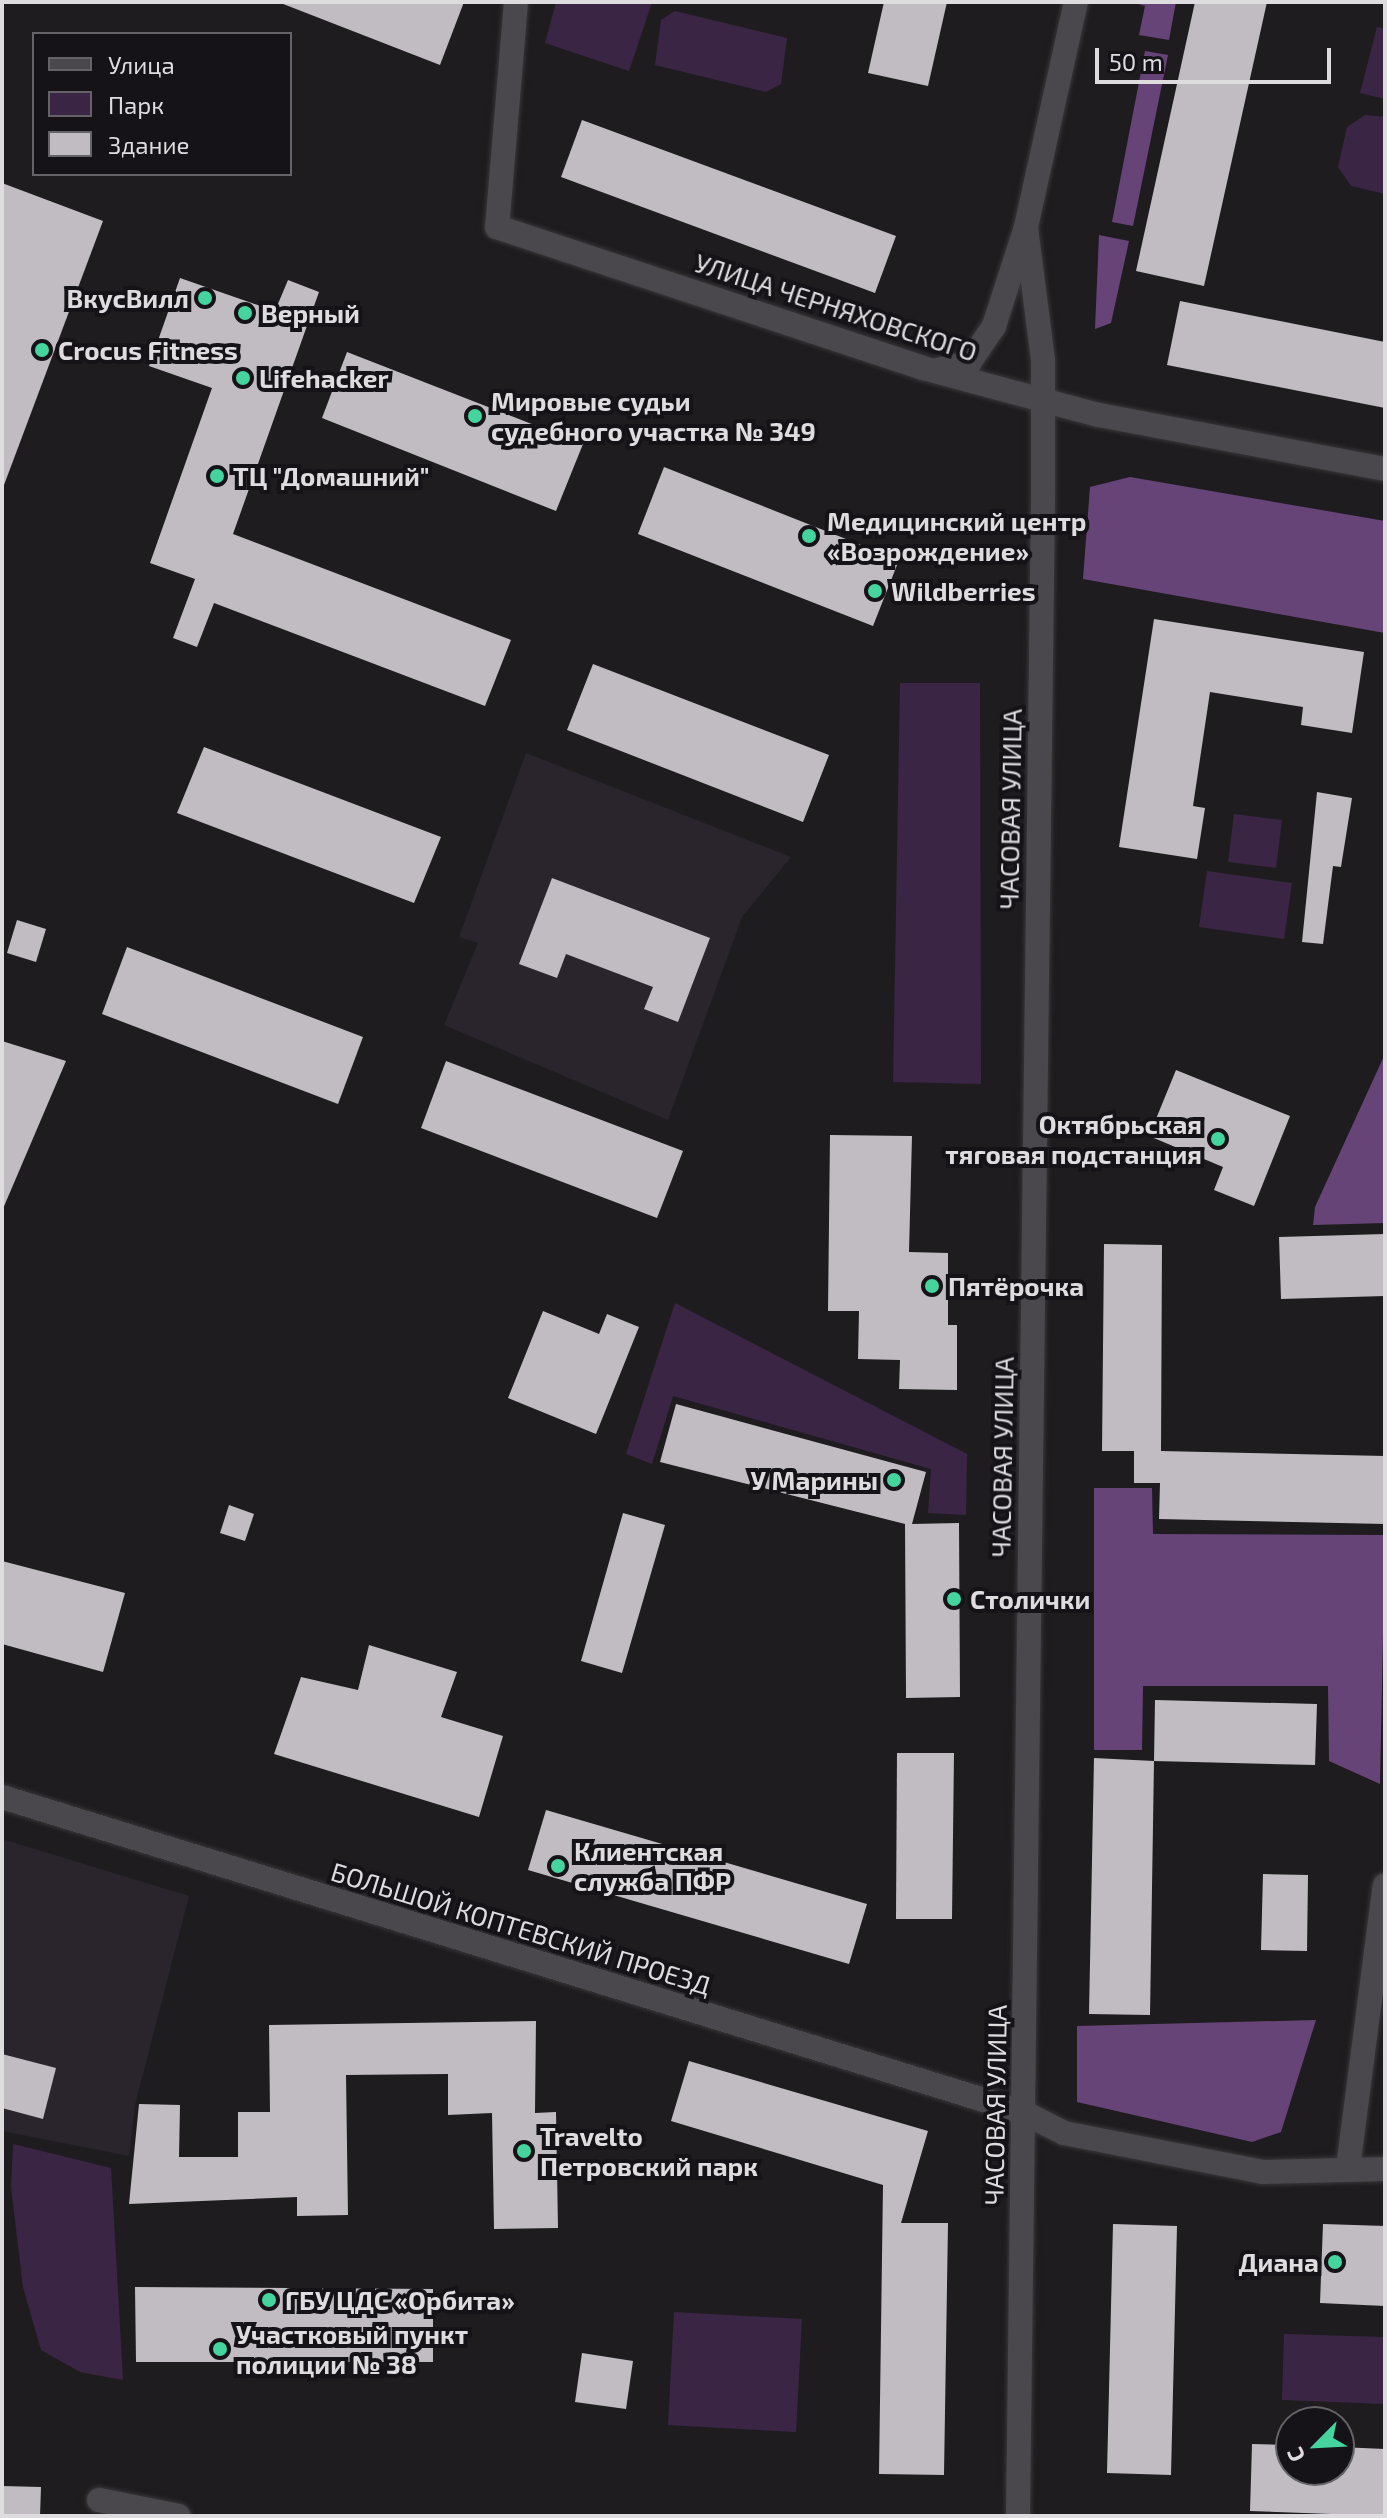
<!DOCTYPE html>
<html>
<head>
<meta charset="utf-8">
<style>
	body { margin:0 }
	#map { position:relative; width:1387px; height:2518px; overflow:hidden; background:#1f1c20; font-family:"Exo 2",sans-serif }
	div>[style] { position:absolute }
	.built>* { inset:0; background:#2a242d }
	.green>* { inset:0; background:#3a2644 }
	.forest>* { inset:0; background:#674477 }
	.building>* { inset:0; background:#c0bcc2 }
	.roads { filter:drop-shadow(0 0 2px #383639) drop-shadow(0 0 2px #383639) }
	.minor>* { height:24px; margin:-12px; padding:0 12px; transform-origin:12px; border-radius:12px; background:#4b484d }
	.dots>* { width:22px; height:22px; translate:-50% -50%; box-sizing:border-box; border:4px solid #151317; border-radius:50% }
	span { translate:-50% -50%; white-space:nowrap; text-align:center; line-height:1.15; -webkit-text-stroke:8px #151317; paint-order:stroke }
	.poi-label { font-size:26px; color:#dedcdf; font-weight:700 }
	.right { translate:-100% -50%; text-align:right }
	.left { translate:0 -50%; text-align:left }
	.street-label { font-size:26px; color:#dedcdf }
	.frame { position:absolute; inset:0; border:4px solid #dedcdf; pointer-events:none }
	.legend { position:absolute; left:32px; top:32px; width:260px; height:144px; box-sizing:border-box; background:#151317; border:2px solid #656367; margin:0; padding:10px 14px; list-style:none; font-size:24px; color:#dedcdf }
	.legend li { display:flex; align-items:center; gap:16px; height:40px }
	.legend b { width:40px; border:2px solid #656367 }
	.north { position:absolute; left:1275px; top:2406px; width:80px; height:80px; box-sizing:border-box; background:#151317; border:2px solid #656367; border-radius:50%; rotate:246deg; font-size:22px; font-weight:700; line-height:32px; text-align:center; color:#dedcdf }
	.north::after { content:''; display:block; margin:auto; width:28px; height:36px; background:#46d49e; clip-path:polygon(50% 0,100% 100%,50% 72%,0 100%) }
	.scale { position:absolute; left:1095px; top:48px; width:236px; height:36px; box-sizing:border-box; border:4px solid #dedcdf; border-top:0; padding-left:10px; font-size:24px; line-height:28px; white-space:nowrap; color:#dedcdf; -webkit-text-stroke:6px #151317; paint-order:stroke }
</style>
</head>
<body>
<div id="map">
	<div class="built">
		<div style="clip-path:polygon(526px 753px,791px 857px,742px 917px,668px 1120px,444px 1025px,478px 943px,459px 937px)"></div>
		<div style="clip-path:polygon(2px 1839px,189px 1896px,135px 2105px,129px 2156px,2px 2131px)"></div>
	</div>
	<div class="green">
		<div style="clip-path:polygon(556px 2px,652px 2px,629px 71px,545px 43px)"></div>
		<div style="clip-path:polygon(675px 11px,787px 38px,781px 84px,766px 92px,655px 65px,661px 20px)"></div>
		<div style="clip-path:polygon(1377px 27px,1385px 29px,1385px 99px,1360px 93px)"></div>
		<div style="clip-path:polygon(1365px 115px,1385px 117px,1385px 194px,1351px 186px,1338px 167px,1347px 127px)"></div>
		<div style="clip-path:polygon(900px 683px,980px 683px,981px 1084px,893px 1082px)"></div>
		<div style="clip-path:polygon(1234px 814px,1282px 820px,1276px 868px,1228px 862px)"></div>
		<div style="clip-path:polygon(1207px 871px,1292px 883px,1284px 939px,1199px 927px)"></div>
		<div style="clip-path:polygon(675px 1303px,967px 1454px,966px 1515px,928px 1513px,931px 1469px,673px 1396px,652px 1464px,626px 1454px)"></div>
		<div style="clip-path:polygon(13px 2144px,111px 2168px,123px 2380px,80px 2372px,41px 2350px,23px 2287px,11px 2187px)"></div>
		<div style="clip-path:polygon(674px 2312px,802px 2319px,796px 2432px,668px 2425px)"></div>
		<div style="clip-path:polygon(1284px 2334px,1385px 2337px,1385px 2404px,1282px 2400px)"></div>
	</div>
	<div class="forest">
		<div style="clip-path:polygon(1176px 2px,1169px 40px,1139px 35px,1145px 6px,1132px 2px)"></div>
		<div style="clip-path:polygon(1145px 51px,1168px 55px,1133px 226px,1112px 222px)"></div>
		<div style="clip-path:polygon(1099px 235px,1129px 241px,1111px 323px,1095px 329px)"></div>
		<div style="clip-path:polygon(1130px 477px,1385px 521px,1385px 633px,1083px 579px,1090px 487px)"></div>
		<div style="clip-path:polygon(1385px 1054px,1385px 1223px,1313px 1225px,1315px 1207px)"></div>
		<div style="clip-path:polygon(1094px 1488px,1152px 1488px,1153px 1534px,1385px 1535px,1380px 1784px,1329px 1761px,1328px 1686px,1143px 1686px,1142px 1750px,1094px 1750px)"></div>
		<div style="clip-path:polygon(1316px 2020px,1281px 2132px,1252px 2142px,1077px 2102px,1077px 2026px)"></div>
	</div>
	<div class="building">
		<div style="clip-path:polygon(278px 2px,464px 2px,440px 65px)"></div>
		<div style="clip-path:polygon(884px 2px,947px 2px,928px 86px,868px 73px)"></div>
		<div style="clip-path:polygon(1195px 2px,1267px 2px,1204px 286px,1136px 271px)"></div>
		<div style="clip-path:polygon(582px 120px,896px 236px,875px 293px,561px 177px)"></div>
		<div style="clip-path:polygon(2px 183px,103px 221px,4px 485px,2px 484px)"></div>
		<div style="clip-path:polygon(180px 278px,275px 311px,288px 280px,319px 292px,233px 534px,511px 640px,485px 706px,214px 603px,197px 647px,173px 638px,195px 579px,150px 563px,212px 388px,149px 366px)"></div>
		<div style="clip-path:polygon(1180px 301px,1385px 342px,1385px 408px,1167px 365px)"></div>
		<div style="clip-path:polygon(347px 352px,583px 444px,556px 511px,322px 418px)"></div>
		<div style="clip-path:polygon(664px 467px,899px 560px,873px 626px,638px 534px)"></div>
		<div style="clip-path:polygon(1154px 619px,1364px 652px,1352px 733px,1301px 725px,1303px 707px,1210px 692px,1193px 806px,1205px 808px,1197px 859px,1119px 847px)"></div>
		<div style="clip-path:polygon(593px 664px,829px 755px,803px 822px,567px 730px)"></div>
		<div style="clip-path:polygon(204px 747px,441px 837px,414px 903px,177px 813px)"></div>
		<div style="clip-path:polygon(1317px 792px,1352px 798px,1341px 867px,1333px 866px,1323px 944px,1302px 942px)"></div>
		<div style="clip-path:polygon(552px 878px,710px 938px,678px 1022px,644px 1009px,653px 987px,566px 954px,557px 978px,519px 964px)"></div>
		<div style="clip-path:polygon(17px 920px,46px 929px,36px 962px,7px 953px)"></div>
		<div style="clip-path:polygon(127px 947px,363px 1037px,338px 1104px,102px 1014px)"></div>
		<div style="clip-path:polygon(2px 1041px,66px 1061px,2px 1211px)"></div>
		<div style="clip-path:polygon(446px 1061px,683px 1151px,657px 1218px,421px 1128px)"></div>
		<div style="clip-path:polygon(1176px 1070px,1290px 1116px,1254px 1206px,1214px 1190px,1223px 1167px,1149px 1136px)"></div>
		<div style="clip-path:polygon(830px 1135px,912px 1136px,909px 1252px,948px 1253px,948px 1325px,957px 1325px,957px 1390px,899px 1389px,900px 1360px,858px 1359px,859px 1311px,828px 1311px)"></div>
		<div style="clip-path:polygon(1385px 1234px,1385px 1296px,1281px 1299px,1279px 1237px)"></div>
		<div style="clip-path:polygon(1104px 1244px,1162px 1245px,1161px 1451px,1385px 1456px,1385px 1524px,1159px 1519px,1160px 1483px,1134px 1483px,1134px 1451px,1102px 1451px)"></div>
		<div style="clip-path:polygon(543px 1311px,599px 1334px,607px 1314px,639px 1327px,596px 1434px,508px 1398px)"></div>
		<div style="clip-path:polygon(676px 1404px,926px 1472px,912px 1524px,959px 1523px,960px 1697px,906px 1698px,905px 1524px,660px 1462px)"></div>
		<div style="clip-path:polygon(229px 1505px,254px 1514px,245px 1541px,220px 1533px)"></div>
		<div style="clip-path:polygon(623px 1513px,665px 1525px,622px 1673px,581px 1661px)"></div>
		<div style="clip-path:polygon(2px 1561px,125px 1593px,103px 1672px,2px 1644px)"></div>
		<div style="clip-path:polygon(369px 1645px,457px 1672px,441px 1717px,503px 1736px,479px 1817px,274px 1754px,301px 1677px,358px 1690px)"></div>
		<div style="clip-path:polygon(1155px 1700px,1317px 1704px,1315px 1765px,1154px 1761px)"></div>
		<div style="clip-path:polygon(897px 1753px,954px 1753px,952px 1919px,896px 1919px)"></div>
		<div style="clip-path:polygon(1094px 1758px,1154px 1761px,1150px 2015px,1089px 2014px)"></div>
		<div style="clip-path:polygon(546px 1810px,867px 1904px,849px 1964px,528px 1870px)"></div>
		<div style="clip-path:polygon(1263px 1874px,1308px 1875px,1307px 1951px,1261px 1950px)"></div>
		<div style="clip-path:polygon(536px 2021px,535px 2113px,556px 2112px,558px 2228px,494px 2229px,492px 2113px,448px 2115px,448px 2074px,346px 2075px,348px 2215px,297px 2216px,297px 2197px,129px 2204px,139px 2104px,180px 2105px,179px 2157px,238px 2157px,238px 2112px,270px 2112px,269px 2025px)"></div>
		<div style="clip-path:polygon(2px 2054px,56px 2068px,43px 2119px,2px 2108px)"></div>
		<div style="clip-path:polygon(689px 2061px,928px 2131px,901px 2223px,948px 2223px,944px 2475px,879px 2474px,883px 2185px,671px 2121px)"></div>
		<div style="clip-path:polygon(1113px 2224px,1177px 2226px,1171px 2475px,1107px 2473px)"></div>
		<div style="clip-path:polygon(1323px 2224px,1385px 2226px,1385px 2306px,1320px 2303px)"></div>
		<div style="clip-path:polygon(135px 2287px,433px 2289px,433px 2362px,136px 2362px)"></div>
		<div style="clip-path:polygon(582px 2353px,633px 2361px,626px 2409px,575px 2402px)"></div>
		<div style="clip-path:polygon(1252px 2444px,1291px 2445px,1291px 2470px,1339px 2470px,1339px 2447px,1385px 2449px,1385px 2516px,1250px 2511px)"></div>
		<div style="clip-path:polygon(2px 2486px,41px 2487px,40px 2516px,2px 2516px)"></div>
	</div>
	<div class="roads">
		<div class="minor">
			<div style="left:516px;top:2px;width:226px;rotate:94.8deg"></div>
			<div style="left:497px;top:227px;width:449px;rotate:18.3deg"></div>
			<div style="left:923px;top:368px;width:182px;rotate:15deg"></div>
			<div style="left:1099px;top:415px;width:291px;rotate:10.7deg"></div>
			<div style="left:937px;top:370px;width:33px;rotate:-12deg"></div>
			<div style="left:969px;top:363px;width:45px;rotate:-56deg"></div>
			<div style="left:994px;top:326px;width:104px;rotate:-72.1deg"></div>
			<div style="left:1026px;top:227px;width:230px;rotate:-77.5deg"></div>
			<div style="left:2px;top:1797px;width:1068px;rotate:17.15deg"></div>
			<div style="left:1023px;top:2112px;width:46px;rotate:27.1deg"></div>
			<div style="left:1064px;top:2133px;width:203px;rotate:11.1deg"></div>
			<div style="left:1263px;top:2172px;width:122px;rotate:-1.4deg"></div>
			<div style="left:1348px;top:2168px;width:285px;rotate:-82.6deg"></div>
			<div style="left:99px;top:2500px;width:81px;rotate:11.4deg"></div>
			<div style="left:1018px;top:2516px;width:2028px;rotate:-89.29deg"></div>
			<div style="left:1043px;top:488px;width:128px;rotate:-90deg"></div>
			<div style="left:1043px;top:360px;width:134px;rotate:-97.3deg"></div>
		</div>
	</div>
	<div class="dots">
		<div style="left:205px;top:298px;background:#46d49e"></div>
		<div style="left:245px;top:313px;background:#46d49e"></div>
		<div style="left:42px;top:350px;background:#46d49e"></div>
		<div style="left:243px;top:378px;background:#46d49e"></div>
		<div style="left:475px;top:416px;background:#46d49e"></div>
		<div style="left:217px;top:476px;background:#46d49e"></div>
		<div style="left:809px;top:536px;background:#46d49e"></div>
		<div style="left:875px;top:591px;background:#46d49e"></div>
		<div style="left:1218px;top:1139px;background:#46d49e"></div>
		<div style="left:932px;top:1286px;background:#46d49e"></div>
		<div style="left:894px;top:1480px;background:#46d49e"></div>
		<div style="left:954px;top:1599px;background:#46d49e"></div>
		<div style="left:558px;top:1866px;background:#46d49e"></div>
		<div style="left:524px;top:2151px;background:#46d49e"></div>
		<div style="left:1335px;top:2262px;background:#46d49e"></div>
		<div style="left:269px;top:2300px;background:#46d49e"></div>
		<div style="left:220px;top:2349px;background:#46d49e"></div>
	</div>
	<div class="poi-label">
		<span class="right" style="left:189px;top:298px">ВкусВилл</span>
		<span class="left" style="left:261px;top:313px">Верный</span>
		<span class="left" style="left:58px;top:350px">Crocus Fitness</span>
		<span class="left" style="left:259px;top:378px">Lifehacker</span>
		<span class="left" style="left:491px;top:416px">Мировые судьи<br>судебного участка № 349</span>
		<span class="left" style="left:233px;top:476px">ТЦ "Домашний"</span>
		<span class="left" style="left:827px;top:536px">Медицинский центр<br>«Возрождение»</span>
		<span class="left" style="left:891px;top:591px">Wildberries</span>
		<span class="right" style="left:1202px;top:1139px">Октябрьская<br>тяговая подстанция</span>
		<span class="left" style="left:948px;top:1286px">Пятёрочка</span>
		<span class="right" style="left:878px;top:1480px">У Марины</span>
		<span class="left" style="left:970px;top:1599px">Столички</span>
		<span class="left" style="left:574px;top:1866px">Клиентская<br>служба ПФР</span>
		<span class="left" style="left:540px;top:2151px">Travelto<br>Петровский парк</span>
		<span class="right" style="left:1319px;top:2262px">Диана</span>
		<span class="left" style="left:285px;top:2300px">ГБУ ЦДС «Орбита»</span>
		<span class="left" style="left:236px;top:2349px">Участковый пункт<br>полиции № 38</span>
	</div>
	<div class="street-label">
		<span style="left:836px;top:307px;rotate:18deg">УЛИЦА ЧЕРНЯХОВСКОГО</span>
		<span style="left:1010px;top:809px;rotate:-89deg">ЧАСОВАЯ УЛИЦА</span>
		<span style="left:1002px;top:1457px;rotate:-89deg">ЧАСОВАЯ УЛИЦА</span>
		<span style="left:521px;top:1928px;rotate:17deg">БОЛЬШОЙ КОПТЕВСКИЙ ПРОЕЗД</span>
		<span style="left:995px;top:2105px;rotate:-89deg">ЧАСОВАЯ УЛИЦА</span>
	</div>
	<div class="frame"></div>
	<ul class="legend">
	<li><b style="height:10px;background:#4b484d"></b>Улица</li>
	<li><b style="height:22px;background:#3a2644"></b>Парк</li>
	<li><b style="height:22px;background:#c0bcc2"></b>Здание</li>
	</ul>
	<div class="north">С</div>
	<div class="scale">50 m</div>
</div>
</body>
</html>
